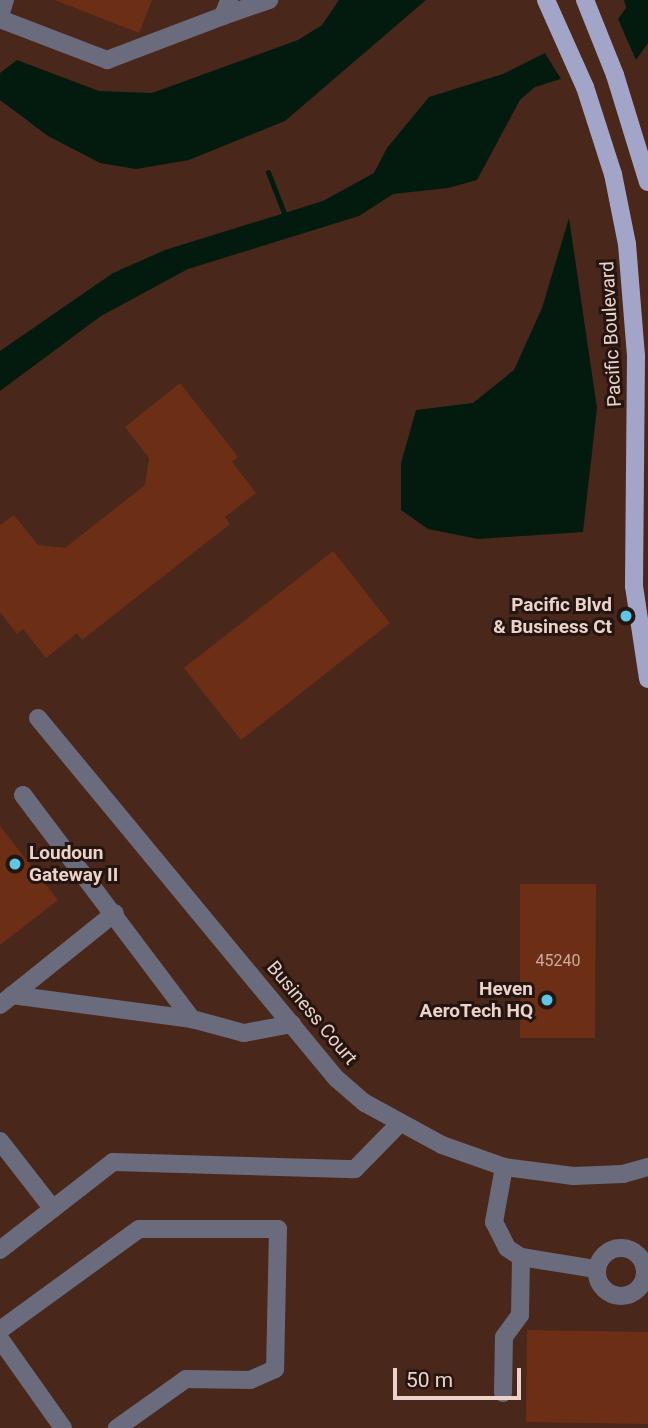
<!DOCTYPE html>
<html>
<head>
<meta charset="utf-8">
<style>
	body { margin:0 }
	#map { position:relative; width:648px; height:1428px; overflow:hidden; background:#4a271b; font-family:Roboto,sans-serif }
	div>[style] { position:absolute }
	.water>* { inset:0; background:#031b0f }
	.stream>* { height:5px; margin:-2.5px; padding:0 2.5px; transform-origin:2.5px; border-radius:2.5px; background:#031b0f }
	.building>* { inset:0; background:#6d2e16 }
	.minor>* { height:18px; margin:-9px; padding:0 9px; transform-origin:9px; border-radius:9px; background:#6a6c7d }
	.minor>.ring { margin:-9px; padding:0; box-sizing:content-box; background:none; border:18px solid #6a6c7d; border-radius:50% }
	.major>* { height:18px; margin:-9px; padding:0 9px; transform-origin:9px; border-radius:9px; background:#a2a5c7 }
	.dots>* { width:19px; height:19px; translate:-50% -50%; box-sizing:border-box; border:4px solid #251510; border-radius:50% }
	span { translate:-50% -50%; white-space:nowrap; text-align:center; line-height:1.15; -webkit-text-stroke:6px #251510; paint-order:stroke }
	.number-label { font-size:16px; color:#ccaa9e }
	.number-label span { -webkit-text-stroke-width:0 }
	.street-label { font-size:19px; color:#ebd3cb }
	.poi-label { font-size:19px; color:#ebd3cb; font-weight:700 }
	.right { translate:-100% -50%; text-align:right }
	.left { translate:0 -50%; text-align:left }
	.scale { position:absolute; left:393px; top:1368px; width:128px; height:32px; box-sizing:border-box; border:4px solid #ebd3cb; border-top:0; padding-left:9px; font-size:21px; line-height:24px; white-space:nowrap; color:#ebd3cb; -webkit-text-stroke:5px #251510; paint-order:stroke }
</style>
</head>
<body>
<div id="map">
	<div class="water">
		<div style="clip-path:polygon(339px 0,426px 0,285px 121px,189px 160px,136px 169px,100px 163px,48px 136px,0 100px,0 73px,17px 60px,99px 91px,152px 93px,298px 40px,322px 25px)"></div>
		<div style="clip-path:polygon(624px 0,648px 0,648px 43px,636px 60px,618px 19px,626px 8px)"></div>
		<div style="clip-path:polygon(545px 53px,561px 79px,535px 87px,520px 100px,477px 180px,448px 188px,393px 194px,359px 216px,188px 269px,101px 316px,0 391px,0 351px,113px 273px,165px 250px,323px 201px,374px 173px,387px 148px,429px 97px,503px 74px)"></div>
		<div style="clip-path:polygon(569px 218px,597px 408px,583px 532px,478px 539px,428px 529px,401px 510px,401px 463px,416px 410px,473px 403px,514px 370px,542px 308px)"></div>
	</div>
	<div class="stream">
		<div style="left:268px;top:172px;width:49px;rotate:68.6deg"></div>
	</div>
	<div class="building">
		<div style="clip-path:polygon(55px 0,152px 0,139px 33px)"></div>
		<div style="clip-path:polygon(180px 383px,238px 457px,232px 462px,256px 493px,225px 517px,230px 524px,82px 640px,77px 633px,46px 658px,23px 629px,17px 634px,0 612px,0 525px,14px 515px,38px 545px,65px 548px,145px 485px,149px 458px,125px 427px)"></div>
		<div style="clip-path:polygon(333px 551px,390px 623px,241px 740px,184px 668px)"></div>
		<div style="clip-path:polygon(0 826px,58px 900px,0 945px)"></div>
		<div style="clip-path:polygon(520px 884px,596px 884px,595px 1038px,520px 1038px)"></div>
		<div style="clip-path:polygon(527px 1330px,648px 1332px,648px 1424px,526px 1422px)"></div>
	</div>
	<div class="minor">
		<div style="left:0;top:16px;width:17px;rotate:-73deg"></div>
		<div style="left:223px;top:16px;width:49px;rotate:-19.2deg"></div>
		<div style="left:0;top:19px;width:115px;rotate:21deg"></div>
		<div style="left:107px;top:60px;width:124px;rotate:-20.8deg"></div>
		<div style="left:223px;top:16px;width:17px;rotate:-69deg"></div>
		<div style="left:38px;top:718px;width:469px;rotate:50.4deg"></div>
		<div style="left:337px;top:1079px;width:37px;rotate:41deg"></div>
		<div style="left:365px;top:1103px;width:88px;rotate:28.6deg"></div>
		<div style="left:442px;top:1145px;width:66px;rotate:19.5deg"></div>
		<div style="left:504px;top:1167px;width:70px;rotate:7.4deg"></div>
		<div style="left:573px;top:1176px;width:50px;rotate:-2.3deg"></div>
		<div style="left:623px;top:1174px;width:26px;rotate:-16deg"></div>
		<div style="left:23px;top:795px;width:281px;rotate:53deg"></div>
		<div style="left:12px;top:995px;width:182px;rotate:7.6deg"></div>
		<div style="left:192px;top:1019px;width:54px;rotate:15.1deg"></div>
		<div style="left:244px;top:1033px;width:49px;rotate:-10.6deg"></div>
		<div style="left:0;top:1005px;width:147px;rotate:-38.7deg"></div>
		<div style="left:0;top:1141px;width:86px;rotate:52.1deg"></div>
		<div style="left:504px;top:1167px;width:56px;rotate:100.3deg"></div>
		<div style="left:494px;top:1222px;width:29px;rotate:63deg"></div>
		<div style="left:507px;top:1248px;width:17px;rotate:33deg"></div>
		<div style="left:521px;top:1257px;width:76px;rotate:9.1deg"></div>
		<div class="ring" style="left:597px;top:1248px;width:30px;height:30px"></div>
		<div style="left:0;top:1250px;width:143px;rotate:-37.9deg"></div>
		<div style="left:113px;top:1162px;width:242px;rotate:1.7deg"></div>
		<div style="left:355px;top:1169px;width:63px;rotate:-45.6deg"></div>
		<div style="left:0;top:1330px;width:172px;rotate:-36deg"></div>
		<div style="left:139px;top:1229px;width:139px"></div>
		<div style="left:278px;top:1229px;width:140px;rotate:91.2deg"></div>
		<div style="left:275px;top:1369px;width:27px;rotate:156deg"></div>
		<div style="left:250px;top:1380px;width:64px;rotate:-179.1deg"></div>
		<div style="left:186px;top:1379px;width:85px;rotate:144.6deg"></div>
		<div style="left:0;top:1339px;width:109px;rotate:54.7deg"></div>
		<div style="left:503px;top:1393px;width:56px;rotate:-89deg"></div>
		<div style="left:504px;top:1337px;width:27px;rotate:-54deg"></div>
		<div style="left:520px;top:1315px;width:58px;rotate:-89deg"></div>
	</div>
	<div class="major">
		<div style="left:546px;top:0;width:95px;rotate:65.9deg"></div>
		<div style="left:585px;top:87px;width:91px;rotate:72.2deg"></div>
		<div style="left:613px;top:174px;width:71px;rotate:78.7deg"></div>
		<div style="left:627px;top:244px;width:112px;rotate:85.4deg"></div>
		<div style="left:636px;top:356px;width:230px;rotate:90.5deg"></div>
		<div style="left:634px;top:586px;width:94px;rotate:81.4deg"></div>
		<div style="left:585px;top:0;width:81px;rotate:68.2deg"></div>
		<div style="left:615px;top:75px;width:112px;rotate:72.9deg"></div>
	</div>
	<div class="dots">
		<div style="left:626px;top:616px;background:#5cc7e7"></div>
		<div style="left:15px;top:864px;background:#5cc7e7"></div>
		<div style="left:547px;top:1000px;background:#5cc7e7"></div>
	</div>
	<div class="number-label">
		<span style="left:558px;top:961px">45240</span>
	</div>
	<div class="street-label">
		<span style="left:611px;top:334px;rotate:-93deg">Pacific Boulevard</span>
		<span style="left:312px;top:1013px;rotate:50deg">Business Court</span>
	</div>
	<div class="poi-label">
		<span class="right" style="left:612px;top:616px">Pacific Blvd<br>&amp; Business Ct</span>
		<span class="left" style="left:29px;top:864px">Loudoun<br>Gateway II</span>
		<span class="right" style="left:533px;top:1000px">Heven<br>AeroTech HQ</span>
	</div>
	<div class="scale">50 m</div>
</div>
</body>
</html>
